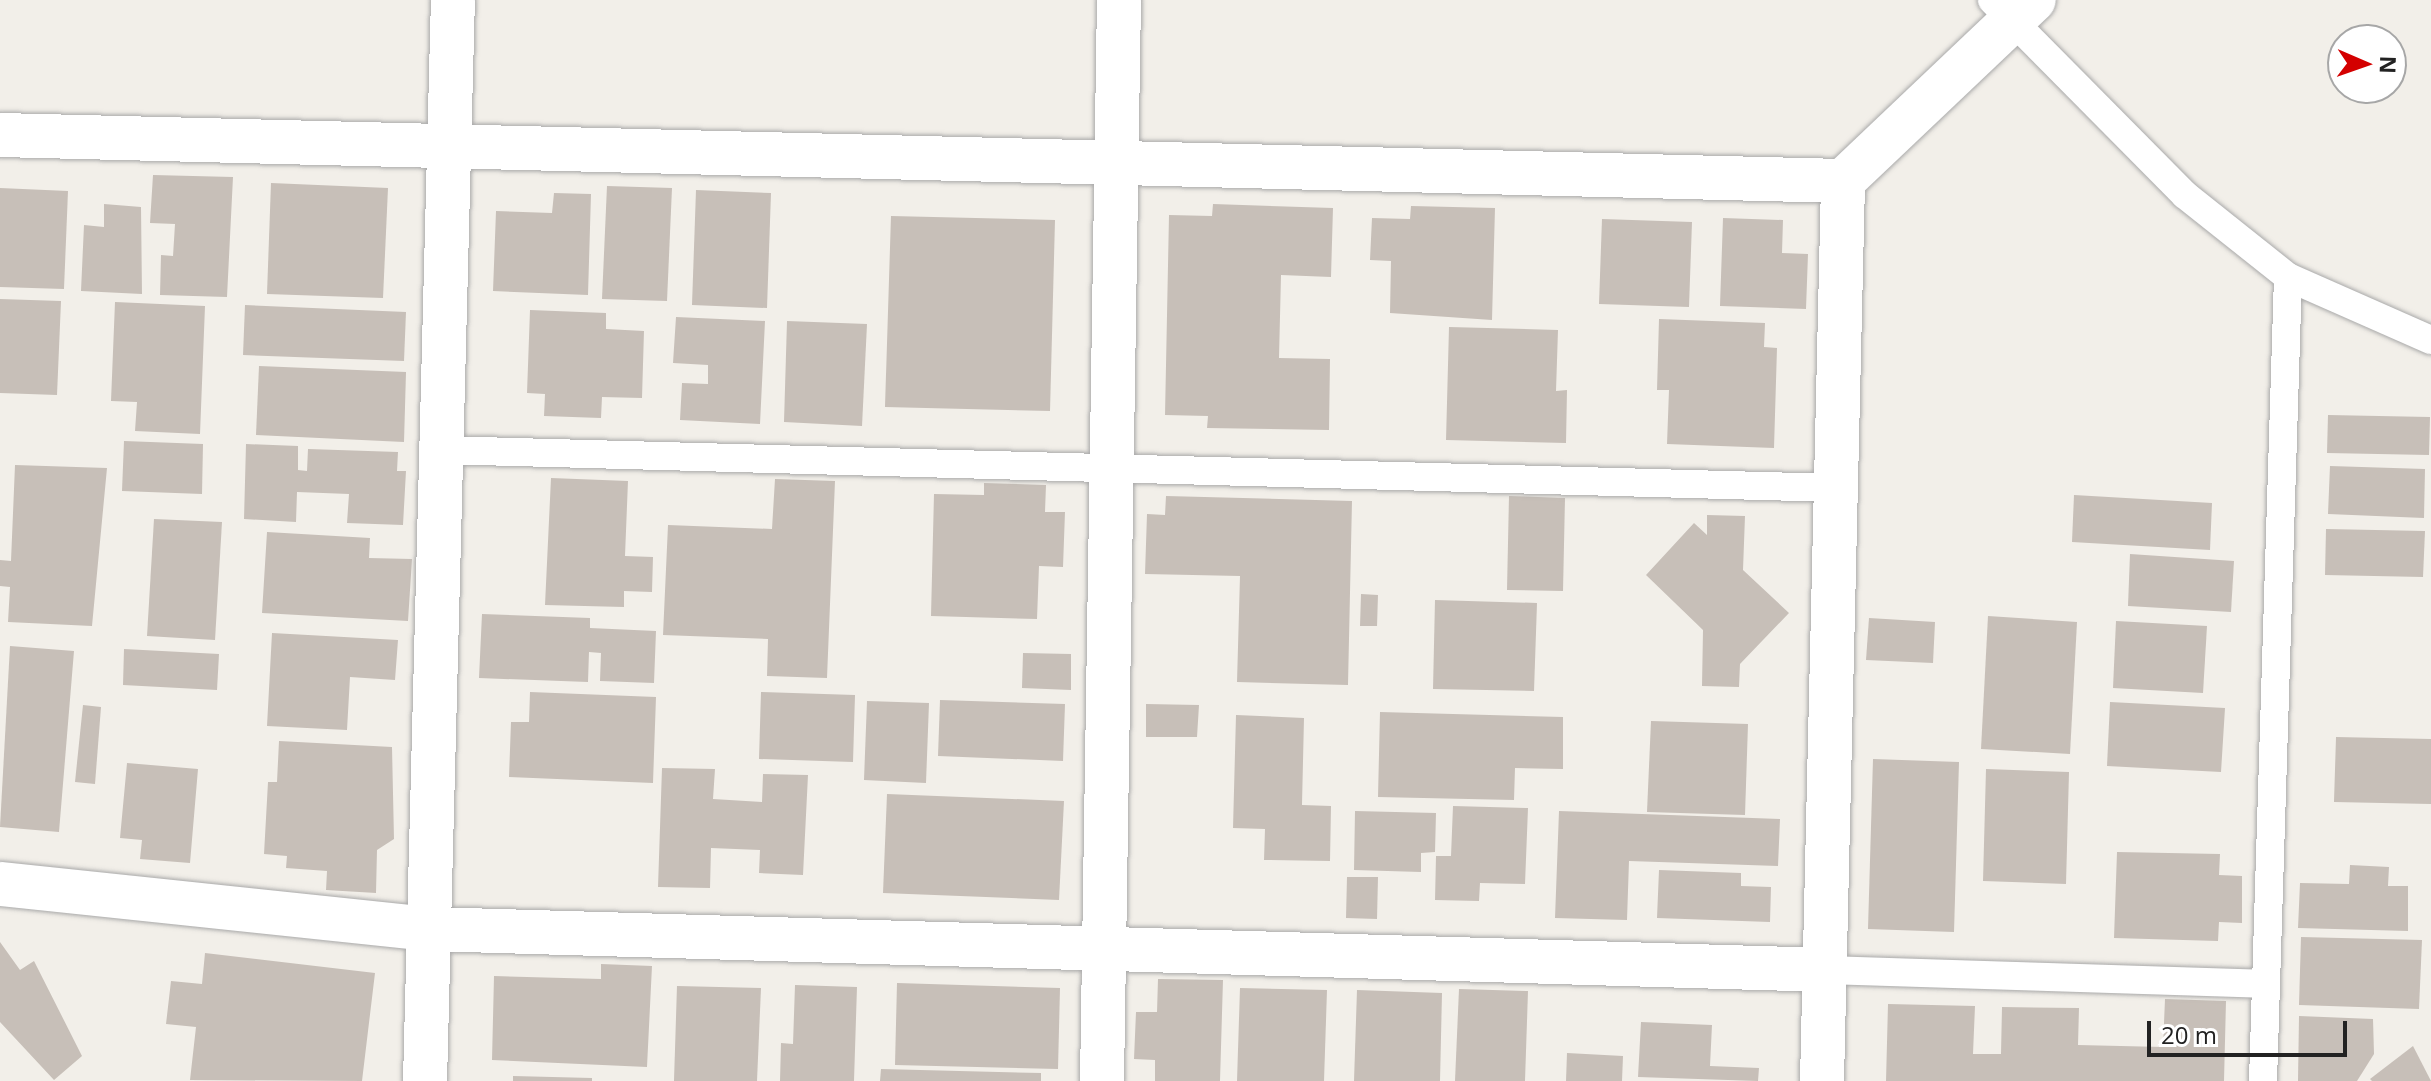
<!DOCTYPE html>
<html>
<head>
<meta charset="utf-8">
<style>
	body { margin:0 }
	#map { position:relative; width:2431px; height:1081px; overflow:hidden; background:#f2efe9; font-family:"Open Sans",sans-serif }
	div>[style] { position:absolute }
	.building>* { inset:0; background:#c7bfb8 }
	.roads { filter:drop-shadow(0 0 2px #a9a9a9) drop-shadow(0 0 2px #a9a9a9) }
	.service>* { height:28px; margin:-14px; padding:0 14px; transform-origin:14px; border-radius:14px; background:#fff }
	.minor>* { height:44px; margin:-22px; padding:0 22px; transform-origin:22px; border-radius:22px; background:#fff }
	span { translate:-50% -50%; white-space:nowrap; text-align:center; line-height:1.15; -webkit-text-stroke:7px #fff; paint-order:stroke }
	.north { position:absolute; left:2327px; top:24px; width:80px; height:80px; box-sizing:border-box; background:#fff; border:2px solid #a7a7a7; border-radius:50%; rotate:92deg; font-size:22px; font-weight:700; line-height:32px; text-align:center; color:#222 }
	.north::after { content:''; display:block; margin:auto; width:28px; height:36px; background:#d40000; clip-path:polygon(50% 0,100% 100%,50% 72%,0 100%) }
	.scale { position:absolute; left:2147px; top:1021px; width:200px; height:36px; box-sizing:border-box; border:4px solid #222; border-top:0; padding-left:10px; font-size:24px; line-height:28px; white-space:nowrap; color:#222; -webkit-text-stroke:6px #fff; paint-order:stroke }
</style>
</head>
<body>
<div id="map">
	<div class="building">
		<div style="clip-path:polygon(153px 175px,233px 177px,227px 297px,160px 295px,161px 255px,173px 256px,175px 224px,150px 223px)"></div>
		<div style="clip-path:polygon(271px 183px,388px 188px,383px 298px,267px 294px)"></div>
		<div style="clip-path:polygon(607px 186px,672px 188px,667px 301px,602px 299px)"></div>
		<div style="clip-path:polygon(0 188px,68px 191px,64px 289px,0 287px)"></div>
		<div style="clip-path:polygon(696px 190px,771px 193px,767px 308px,692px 305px)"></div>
		<div style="clip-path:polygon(554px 193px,591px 194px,588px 295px,493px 291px,496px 211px,552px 213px)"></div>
		<div style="clip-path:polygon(104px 204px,141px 207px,142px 294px,81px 291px,84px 225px,104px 227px)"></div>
		<div style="clip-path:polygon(1213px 204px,1333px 208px,1331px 277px,1281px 275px,1279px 358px,1330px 359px,1329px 430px,1207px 428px,1208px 416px,1165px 415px,1169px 215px,1212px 216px)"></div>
		<div style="clip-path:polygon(1411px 206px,1495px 208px,1492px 320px,1390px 313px,1391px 261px,1370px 260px,1372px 218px,1410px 219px)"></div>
		<div style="clip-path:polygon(891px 216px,1055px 220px,1050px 411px,885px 407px)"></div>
		<div style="clip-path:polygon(1723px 218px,1783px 220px,1782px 253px,1808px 254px,1806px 309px,1720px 306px)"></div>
		<div style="clip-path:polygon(1602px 219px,1692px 222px,1689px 307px,1599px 304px)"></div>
		<div style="clip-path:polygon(0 299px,61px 301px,57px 395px,0 393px)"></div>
		<div style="clip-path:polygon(115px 302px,205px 306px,200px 434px,135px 431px,137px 402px,111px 401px)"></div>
		<div style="clip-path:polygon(245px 305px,406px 312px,404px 361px,243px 355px)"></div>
		<div style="clip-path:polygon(530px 310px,606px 313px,606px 329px,644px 331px,642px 398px,602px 397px,601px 418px,544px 416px,545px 394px,527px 393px)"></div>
		<div style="clip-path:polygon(676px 317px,765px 321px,760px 424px,680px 420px,682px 383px,708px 384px,708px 365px,673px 363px)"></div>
		<div style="clip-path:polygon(1659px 319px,1765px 323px,1764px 347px,1777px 348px,1774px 448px,1667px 444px,1669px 390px,1657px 390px)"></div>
		<div style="clip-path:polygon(787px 321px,867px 324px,862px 426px,784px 422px)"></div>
		<div style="clip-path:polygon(1449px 327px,1558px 330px,1556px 391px,1567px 390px,1566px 443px,1446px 440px)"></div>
		<div style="clip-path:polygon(259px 366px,406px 372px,404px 442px,256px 435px)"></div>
		<div style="clip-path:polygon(2328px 415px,2430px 417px,2429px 455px,2327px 453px)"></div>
		<div style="clip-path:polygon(124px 441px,203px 444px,202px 494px,122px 491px)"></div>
		<div style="clip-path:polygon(246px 444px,298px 446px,298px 470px,307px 471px,308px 449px,398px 452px,397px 471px,406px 471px,403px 525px,347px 523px,349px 494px,297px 492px,296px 522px,244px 519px)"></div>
		<div style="clip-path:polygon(15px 465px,107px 468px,92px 626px,8px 622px,10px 587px,0 586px,0 560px,11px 561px)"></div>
		<div style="clip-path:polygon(2330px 466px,2425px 469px,2424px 518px,2328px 514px)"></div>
		<div style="clip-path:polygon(551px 478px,628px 481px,625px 556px,653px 557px,652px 592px,624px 591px,624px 607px,545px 605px)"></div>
		<div style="clip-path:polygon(775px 479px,835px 481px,827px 678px,767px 676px,768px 639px,663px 635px,668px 525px,772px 529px)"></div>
		<div style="clip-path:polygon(984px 483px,1046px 485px,1045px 512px,1065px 512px,1063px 567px,1039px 566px,1037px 619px,931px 616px,934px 494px,984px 495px)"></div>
		<div style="clip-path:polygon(2074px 495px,2212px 503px,2210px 550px,2072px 542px)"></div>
		<div style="clip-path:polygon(1166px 496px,1352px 501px,1348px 685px,1237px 682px,1240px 576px,1145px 574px,1147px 514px,1165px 515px)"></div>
		<div style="clip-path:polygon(1509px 496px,1565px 498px,1563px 591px,1507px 590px)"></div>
		<div style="clip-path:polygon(1707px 515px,1745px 516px,1743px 570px,1789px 613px,1740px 664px,1739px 687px,1702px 686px,1703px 630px,1646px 575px,1694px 523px,1707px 535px)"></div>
		<div style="clip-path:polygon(154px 519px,222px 522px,215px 640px,147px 636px)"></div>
		<div style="clip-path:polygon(2326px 529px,2425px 531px,2423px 577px,2325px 575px)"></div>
		<div style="clip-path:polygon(267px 532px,370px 538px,369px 558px,412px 559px,408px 621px,262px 613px)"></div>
		<div style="clip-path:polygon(2130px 554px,2234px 561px,2231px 612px,2128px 606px)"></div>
		<div style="clip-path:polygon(1361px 594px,1378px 595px,1377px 626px,1360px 626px)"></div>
		<div style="clip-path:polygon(1435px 600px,1537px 603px,1534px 691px,1433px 689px)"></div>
		<div style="clip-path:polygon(482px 614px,590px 618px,590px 628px,656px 631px,654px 683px,600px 681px,601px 653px,589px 652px,588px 682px,479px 678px)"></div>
		<div style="clip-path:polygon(1988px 616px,2077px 622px,2070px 754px,1981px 749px)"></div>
		<div style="clip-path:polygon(1869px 618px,1935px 622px,1933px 663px,1866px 660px)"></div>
		<div style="clip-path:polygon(2116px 621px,2207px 626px,2203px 693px,2113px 688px)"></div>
		<div style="clip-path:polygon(272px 633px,398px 640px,395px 680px,350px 677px,347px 730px,267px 726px)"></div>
		<div style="clip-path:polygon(10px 646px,74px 651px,59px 832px,0 827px)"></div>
		<div style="clip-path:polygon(124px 649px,219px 654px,217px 690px,123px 685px)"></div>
		<div style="clip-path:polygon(1023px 653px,1071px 654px,1071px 690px,1022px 688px)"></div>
		<div style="clip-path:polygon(530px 692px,656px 697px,653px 783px,509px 777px,511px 722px,529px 722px)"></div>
		<div style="clip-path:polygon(761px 692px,855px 695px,853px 762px,759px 759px)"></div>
		<div style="clip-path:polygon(940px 700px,1065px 704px,1063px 761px,938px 756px)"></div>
		<div style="clip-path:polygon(867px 701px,929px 703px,926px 783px,864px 780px)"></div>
		<div style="clip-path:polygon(2110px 702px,2225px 708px,2221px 772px,2107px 766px)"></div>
		<div style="clip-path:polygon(1146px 704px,1199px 705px,1197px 737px,1146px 737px)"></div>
		<div style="clip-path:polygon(83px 705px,101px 707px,95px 784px,75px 782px)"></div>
		<div style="clip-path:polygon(1380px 712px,1563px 717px,1563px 769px,1515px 768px,1514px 800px,1378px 797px)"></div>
		<div style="clip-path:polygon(1236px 715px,1304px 718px,1302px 805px,1331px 806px,1330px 861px,1264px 860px,1265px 829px,1233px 828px)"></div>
		<div style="clip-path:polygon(1651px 721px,1748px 724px,1745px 815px,1647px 812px)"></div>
		<div style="clip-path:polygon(2336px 737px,2431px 739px,2431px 804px,2334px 802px)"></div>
		<div style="clip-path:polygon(279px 741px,392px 747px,394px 839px,377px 850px,376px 893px,326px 890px,327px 871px,286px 868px,287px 856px,264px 854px,268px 782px,277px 782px)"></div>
		<div style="clip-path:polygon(1873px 759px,1959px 762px,1954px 932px,1868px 929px)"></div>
		<div style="clip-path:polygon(127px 763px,198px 769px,190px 863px,140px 859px,142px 840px,120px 838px)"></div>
		<div style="clip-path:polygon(662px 768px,715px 769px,713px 799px,762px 802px,763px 774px,808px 775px,803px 875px,759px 873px,760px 850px,711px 848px,710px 888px,658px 887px)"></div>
		<div style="clip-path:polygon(1986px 769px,2069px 772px,2066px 884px,1983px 881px)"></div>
		<div style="clip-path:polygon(887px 794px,1064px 801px,1059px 900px,883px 893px)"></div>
		<div style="clip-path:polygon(1453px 806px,1528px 808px,1525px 884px,1480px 883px,1479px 901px,1435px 900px,1436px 856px,1451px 856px)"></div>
		<div style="clip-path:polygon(1355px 811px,1436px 813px,1435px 852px,1421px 853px,1421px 872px,1354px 870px)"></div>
		<div style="clip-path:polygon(1559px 811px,1780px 819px,1778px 866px,1629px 861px,1627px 920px,1555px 918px)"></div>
		<div style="clip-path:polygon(2117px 852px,2220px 854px,2219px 875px,2242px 876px,2242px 923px,2219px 922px,2218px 941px,2114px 938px)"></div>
		<div style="clip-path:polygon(2350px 865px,2389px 867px,2388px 886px,2408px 886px,2408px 931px,2298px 928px,2300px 883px,2349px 884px)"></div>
		<div style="clip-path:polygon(1659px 870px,1741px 873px,1741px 886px,1771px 887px,1770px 922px,1657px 918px)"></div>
		<div style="clip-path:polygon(1347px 877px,1378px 877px,1377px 919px,1346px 918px)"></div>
		<div style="clip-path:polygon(2301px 937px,2422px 940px,2419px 1009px,2299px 1005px)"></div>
		<div style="clip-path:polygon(0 942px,20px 970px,34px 961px,82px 1056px,54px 1080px,0 1022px)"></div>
		<div style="clip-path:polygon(205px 953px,375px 973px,362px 1081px,190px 1080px,196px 1027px,166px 1024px,171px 981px,202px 984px)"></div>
		<div style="clip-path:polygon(601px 964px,652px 966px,647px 1067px,492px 1060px,494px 976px,601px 979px)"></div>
		<div style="clip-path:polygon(1158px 979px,1223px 980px,1220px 1081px,1155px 1081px,1155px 1060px,1134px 1059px,1136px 1012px,1157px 1012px)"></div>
		<div style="clip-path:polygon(897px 983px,1060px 988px,1058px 1069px,895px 1065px)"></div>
		<div style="clip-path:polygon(795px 985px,857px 987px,854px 1081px,780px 1081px,781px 1043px,793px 1044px)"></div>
		<div style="clip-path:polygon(677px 986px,761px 988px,757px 1081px,674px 1081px)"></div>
		<div style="clip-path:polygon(1240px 988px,1327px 990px,1324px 1081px,1237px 1081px)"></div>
		<div style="clip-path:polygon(1459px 989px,1528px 991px,1525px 1081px,1455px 1081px)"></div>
		<div style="clip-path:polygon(1357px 990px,1442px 993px,1440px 1081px,1354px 1081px)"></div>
		<div style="clip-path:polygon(2165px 999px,2226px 1001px,2224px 1081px,1886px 1081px,1888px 1004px,1975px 1006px,1973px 1054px,2001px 1054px,2002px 1007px,2079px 1008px,2078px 1045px,2163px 1047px)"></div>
		<div style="clip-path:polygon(2299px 1016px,2373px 1019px,2374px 1054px,2357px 1081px,2298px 1081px)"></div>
		<div style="clip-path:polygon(1641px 1022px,1712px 1025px,1710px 1066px,1759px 1068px,1758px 1081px,1638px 1077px)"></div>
		<div style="clip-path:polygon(2413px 1046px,2431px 1081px,2372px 1081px,2370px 1079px)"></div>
		<div style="clip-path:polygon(1567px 1053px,1623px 1056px,1622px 1081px,1566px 1081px)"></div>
		<div style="clip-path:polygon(881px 1069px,1041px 1073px,1041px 1081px,880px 1081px)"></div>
		<div style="clip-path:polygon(513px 1076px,592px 1078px,592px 1081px,513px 1081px)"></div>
	</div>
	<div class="roads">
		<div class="service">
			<div style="left:1992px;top:0;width:274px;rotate:45.3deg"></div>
			<div style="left:2185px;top:195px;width:132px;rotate:38.5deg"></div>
			<div style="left:2288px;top:277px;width:156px;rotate:23.8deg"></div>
			<div style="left:441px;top:450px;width:1396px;rotate:1.56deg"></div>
			<div style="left:1824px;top:970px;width:440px;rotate:1.8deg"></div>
			<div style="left:2263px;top:1081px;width:804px;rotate:-88.22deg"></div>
		</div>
		<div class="minor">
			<div style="left:0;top:135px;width:1844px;rotate:1.43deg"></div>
			<div style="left:0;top:884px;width:432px;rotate:6deg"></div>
			<div style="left:430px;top:929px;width:1395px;rotate:1.68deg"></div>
			<div style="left:425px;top:1081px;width:1081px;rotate:-88.52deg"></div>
			<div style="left:1102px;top:1081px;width:1081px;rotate:-89.1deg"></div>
			<div style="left:1822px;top:1081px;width:900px;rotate:-88.66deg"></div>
			<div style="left:1843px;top:181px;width:263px;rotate:-43.5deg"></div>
		</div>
	</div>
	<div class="north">N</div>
	<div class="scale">20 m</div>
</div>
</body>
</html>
